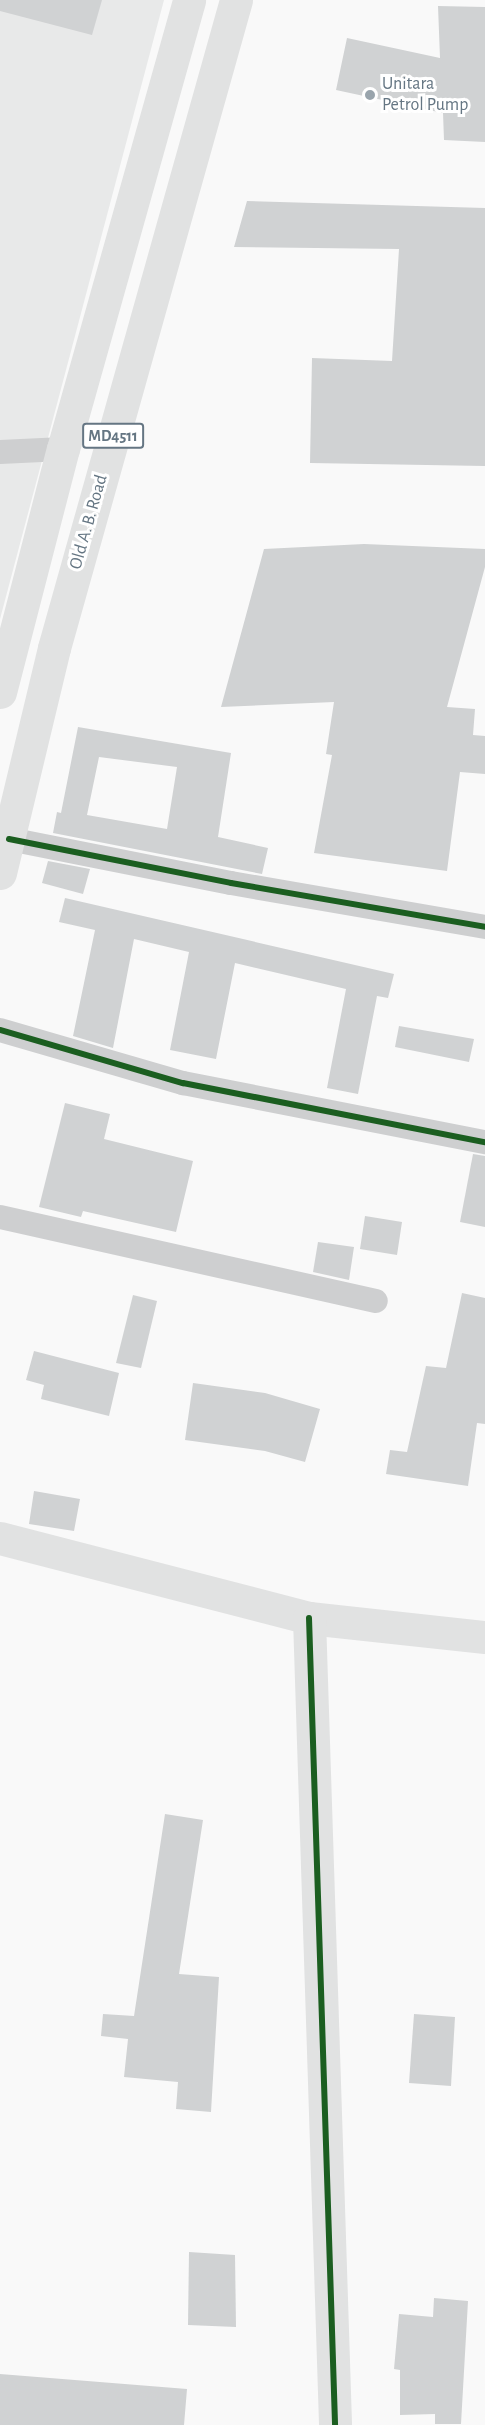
<!DOCTYPE html>
<html>
<head>
<meta charset="utf-8">
<style>
	body { margin:0 }
	#map { position:relative; width:485px; height:2425px; overflow:hidden; background:#f9f9f9; font-family:"Alegreya Sans",sans-serif }
	div>[style] { position:absolute }
	.built>* { inset:0; background:#e8e9e9 }
	.building>* { inset:0; background:#d0d2d3 }
	.street>* { height:24px; margin:-12px; padding:0 12px; transform-origin:12px; border-radius:12px; background:#cecfd0 }
	.secondary>* { height:33px; margin:-16.5px; padding:0 16.5px; transform-origin:16.5px; border-radius:16.5px; background:#e1e2e2 }
	.primary>* { height:33px; margin:-16.5px; padding:0 16.5px; transform-origin:16.5px; border-radius:16.5px; background:#e1e2e2 }
	.cycleway>* { height:6px; margin:-3px; padding:0 3px; transform-origin:3px; border-radius:3px; background:#1b5e20 }
	.dots>* { width:16px; height:16px; translate:-50% -50%; box-sizing:border-box; border:3px solid #fff; border-radius:50% }
	span { translate:-50% -50%; white-space:nowrap; text-align:center; line-height:1.15; -webkit-text-stroke:6px #fff; paint-order:stroke }
	.shield-label span { padding:2px 4px; background:#fff; border:2px solid; border-radius:4px; -webkit-text-stroke-width:0 }
	.shield-label { font-size:16px; color:#657683; font-weight:700 }
	.poi-label { font-size:18px; color:#657683 }
	.left { translate:0 -50%; text-align:left }
	.street-label { font-size:18px; color:#657683 }
</style>
</head>
<body>
<div id="map">
	<div class="built">
		<div style="clip-path:polygon(0 0,164px 0,0 619px)"></div>
	</div>
	<div class="building">
		<div style="clip-path:polygon(0 0,102px 0,92px 35px,0 11px)"></div>
		<div style="clip-path:polygon(438px 6px,485px 7px,485px 142px,444px 140px,443px 113px,336px 90px,347px 38px,440px 58px)"></div>
		<div style="clip-path:polygon(247px 201px,485px 208px,485px 466px,310px 463px,312px 358px,392px 361px,399px 249px,234px 247px)"></div>
		<div style="clip-path:polygon(364px 544px,485px 549px,485px 567px,447px 707px,475px 709px,473px 735px,485px 736px,485px 774px,460px 772px,447px 871px,314px 853px,332px 755px,326px 754px,334px 702px,221px 707px,264px 549px)"></div>
		<div style="clip-path:polygon(evenodd,78px 727px,231px 753px,218px 837px,268px 848px,262px 874px,53px 833px,57px 812px,61px 813px,78px 727px,99px 757px,177px 767px,167px 829px,87px 815px,99px 757px)"></div>
		<div style="clip-path:polygon(48px 861px,90px 869px,83px 894px,42px 883px)"></div>
		<div style="clip-path:polygon(65px 898px,394px 974px,388px 998px,377px 996px,358px 1094px,327px 1088px,346px 989px,235px 963px,216px 1059px,170px 1050px,189px 952px,134px 939px,113px 1048px,73px 1036px,95px 930px,59px 922px)"></div>
		<div style="clip-path:polygon(399px 1026px,474px 1039px,469px 1062px,395px 1047px)"></div>
		<div style="clip-path:polygon(65px 1103px,110px 1114px,104px 1139px,193px 1161px,176px 1232px,83px 1211px,81px 1217px,39px 1207px)"></div>
		<div style="clip-path:polygon(473px 1154px,485px 1156px,485px 1227px,460px 1222px)"></div>
		<div style="clip-path:polygon(365px 1216px,402px 1222px,397px 1255px,360px 1249px)"></div>
		<div style="clip-path:polygon(318px 1242px,354px 1247px,349px 1280px,313px 1272px)"></div>
		<div style="clip-path:polygon(462px 1293px,485px 1298px,485px 1424px,477px 1423px,468px 1486px,386px 1474px,390px 1450px,407px 1452px,426px 1366px,446px 1368px)"></div>
		<div style="clip-path:polygon(133px 1295px,157px 1301px,141px 1368px,116px 1363px)"></div>
		<div style="clip-path:polygon(34px 1351px,119px 1373px,109px 1416px,41px 1399px,44px 1385px,26px 1380px)"></div>
		<div style="clip-path:polygon(193px 1383px,265px 1393px,320px 1409px,305px 1462px,265px 1451px,185px 1440px)"></div>
		<div style="clip-path:polygon(34px 1491px,80px 1499px,74px 1531px,29px 1524px)"></div>
		<div style="clip-path:polygon(165px 1814px,203px 1820px,179px 1974px,219px 1977px,211px 2112px,176px 2109px,178px 2082px,124px 2077px,128px 2039px,101px 2036px,103px 2014px,134px 2016px)"></div>
		<div style="clip-path:polygon(414px 2014px,455px 2017px,451px 2086px,409px 2083px)"></div>
		<div style="clip-path:polygon(189px 2252px,235px 2255px,236px 2327px,188px 2325px)"></div>
		<div style="clip-path:polygon(434px 2298px,468px 2301px,461px 2424px,435px 2424px,435px 2414px,400px 2415px,400px 2370px,394px 2369px,399px 2314px,433px 2317px)"></div>
		<div style="clip-path:polygon(0 2374px,187px 2389px,184px 2425px,0 2425px)"></div>
	</div>
	<div class="street">
		<div style="left:0;top:452px;width:63px;rotate:-2.7deg"></div>
		<div style="left:9px;top:839px;width:226px;rotate:11.2deg"></div>
		<div style="left:231px;top:883px;width:258px;rotate:9.8deg"></div>
		<div style="left:0;top:1030px;width:191px;rotate:16.2deg"></div>
		<div style="left:183px;top:1083px;width:308px;rotate:11.1deg"></div>
		<div style="left:0;top:1217px;width:385px;rotate:12.6deg"></div>
	</div>
	<div class="secondary">
		<div style="left:0;top:1538px;width:319px;rotate:14.5deg"></div>
		<div style="left:309px;top:1618px;width:177px;rotate:6.2deg"></div>
		<div style="left:309px;top:1618px;width:807px;rotate:88.15deg"></div>
	</div>
	<div class="primary">
		<div style="left:0;top:692px;width:251px;rotate:-75.5deg"></div>
		<div style="left:63px;top:449px;width:466px;rotate:-74.3deg"></div>
		<div style="left:0;top:873px;width:231px;rotate:-76.5deg"></div>
		<div style="left:54px;top:648px;width:673px;rotate:-74.31deg"></div>
	</div>
	<div class="cycleway">
		<div style="left:9px;top:839px;width:226px;rotate:11.2deg"></div>
		<div style="left:231px;top:883px;width:258px;rotate:9.8deg"></div>
		<div style="left:0;top:1030px;width:191px;rotate:16.2deg"></div>
		<div style="left:183px;top:1083px;width:308px;rotate:11.1deg"></div>
		<div style="left:309px;top:1618px;width:807px;rotate:88.15deg"></div>
	</div>
	<div class="dots">
		<div style="left:370px;top:95px;background:#99a4ac"></div>
	</div>
	<div class="shield-label">
		<span style="left:113px;top:436px">MD4511</span>
	</div>
	<div class="poi-label">
		<span class="left" style="left:382px;top:95px">Unitara<br>Petrol Pump</span>
	</div>
	<div class="street-label">
		<span style="left:89px;top:522px;rotate:-74deg">Old A. B. Road</span>
	</div>
</div>
</body>
</html>
